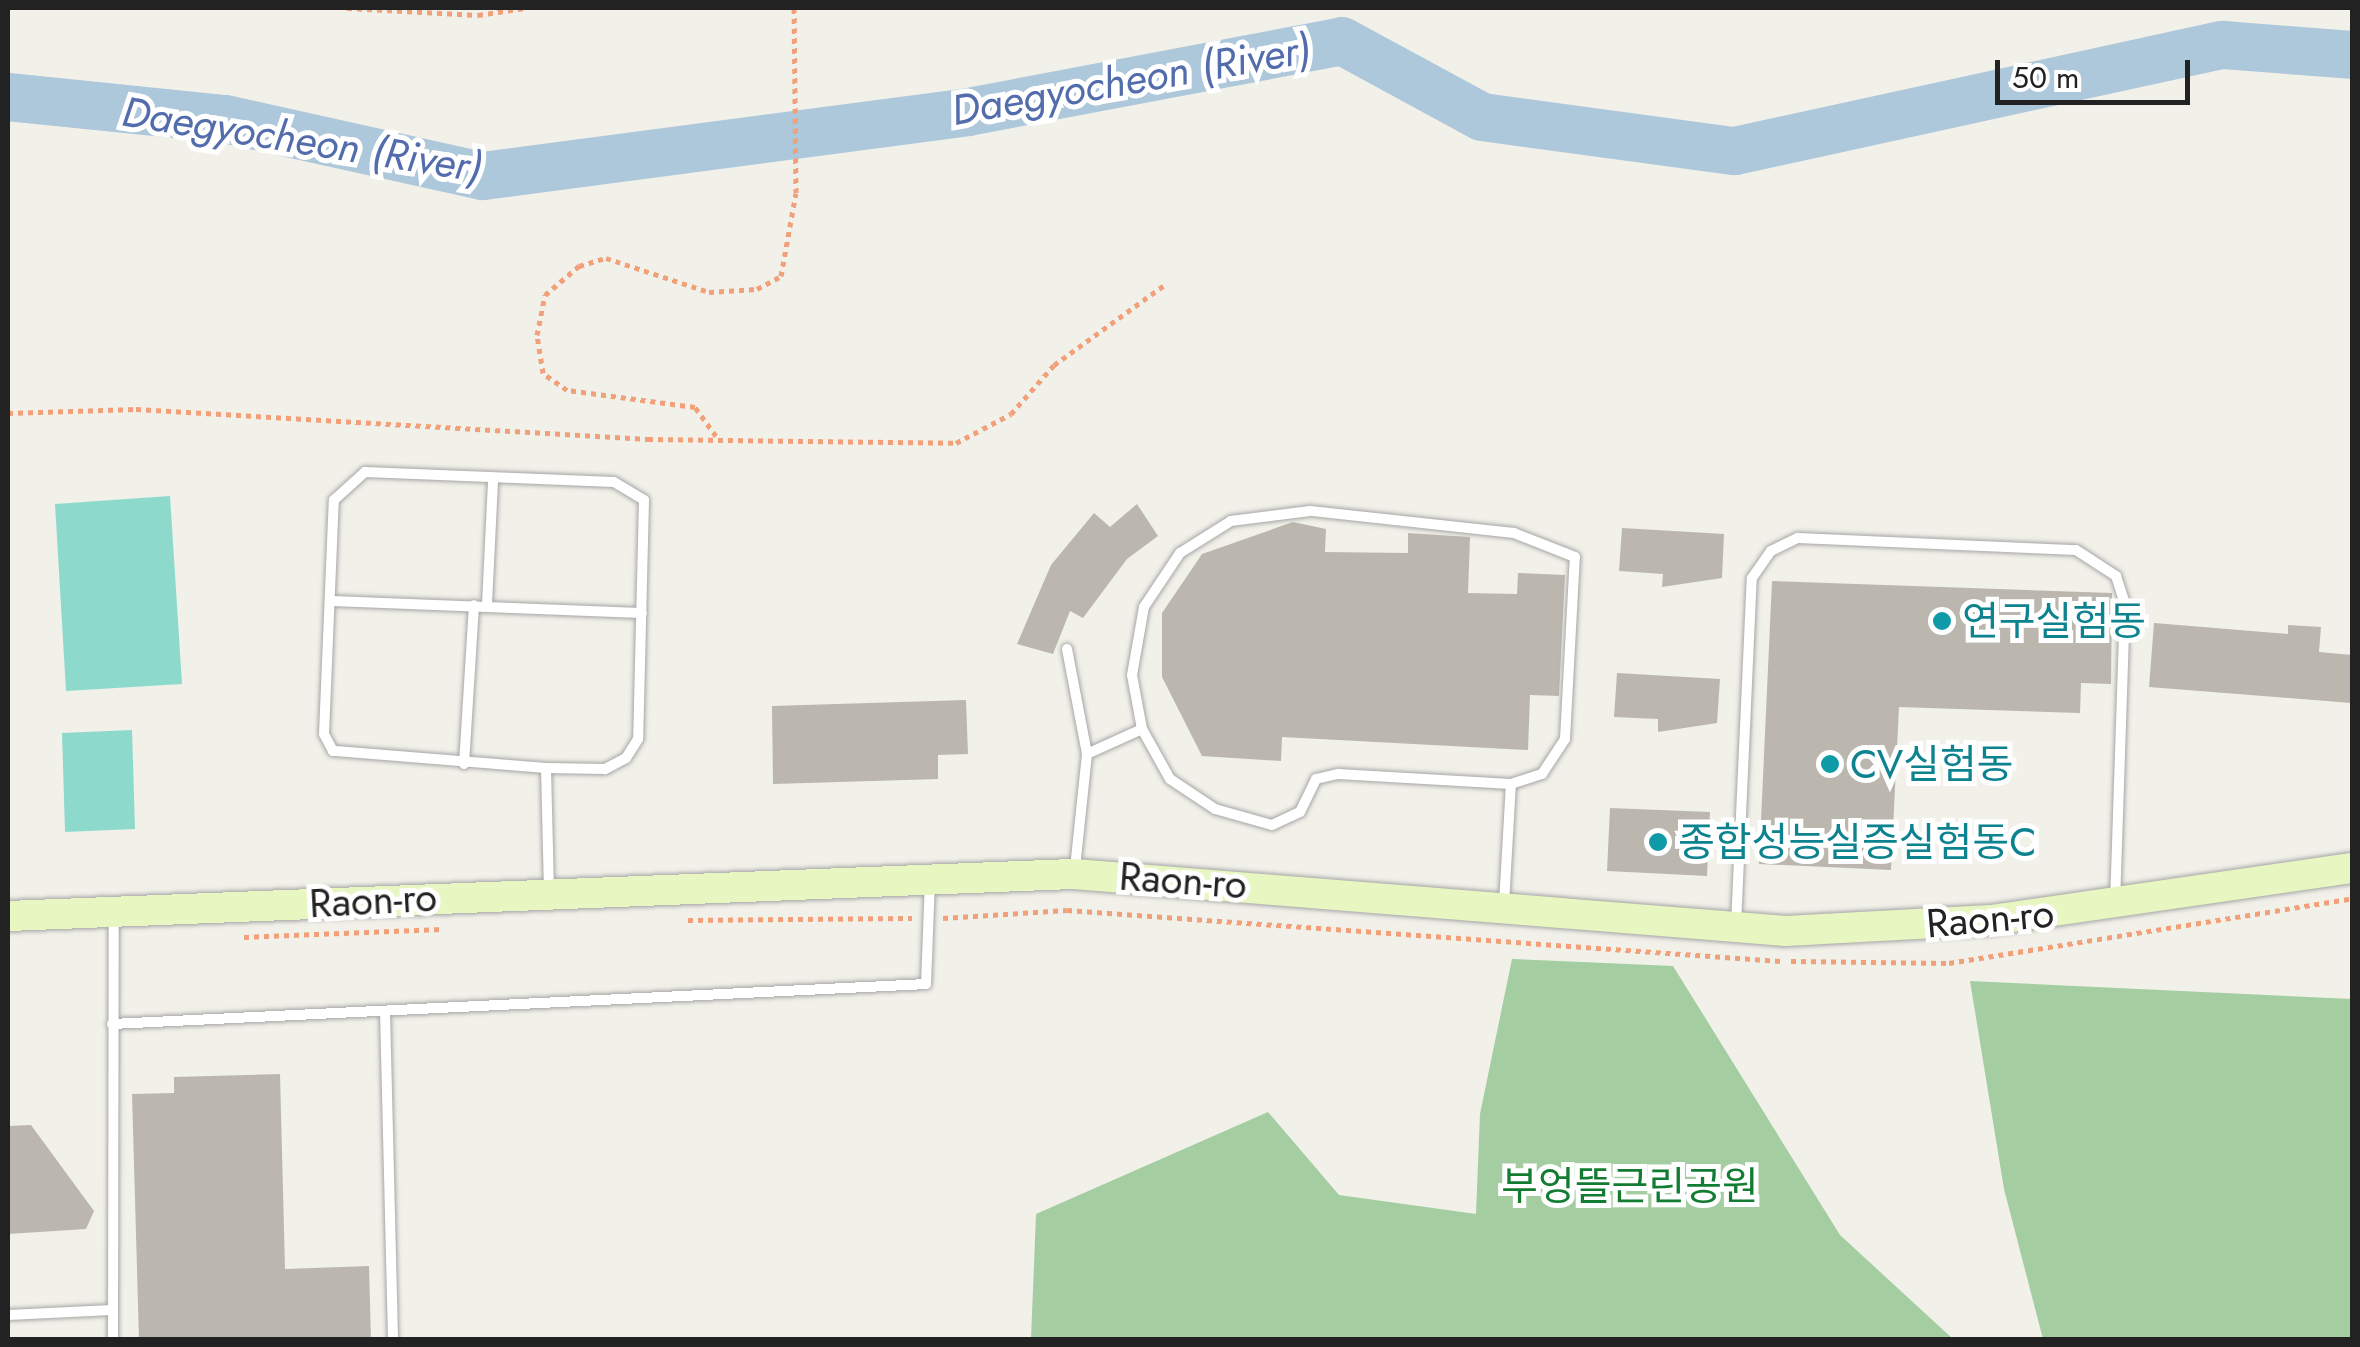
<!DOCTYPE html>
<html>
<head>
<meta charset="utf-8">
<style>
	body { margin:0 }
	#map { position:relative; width:2360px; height:1347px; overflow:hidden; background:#f1f0e9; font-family:Jost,"Noto Sans KR",sans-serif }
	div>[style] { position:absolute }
	.forest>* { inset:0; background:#a4cea1 }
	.pitch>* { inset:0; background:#8ddacd }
	.river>* { height:48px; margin:-24px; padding:0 24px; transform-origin:24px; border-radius:24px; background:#adc7db }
	.building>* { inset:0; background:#bbb7af }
	.path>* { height:5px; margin-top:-2.5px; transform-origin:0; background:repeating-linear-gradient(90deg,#f1a07a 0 5px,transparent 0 10px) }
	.roads { filter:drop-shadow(0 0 2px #a6a6a6) drop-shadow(0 0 2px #a6a6a6) }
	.lane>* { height:10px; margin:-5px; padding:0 5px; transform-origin:5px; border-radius:5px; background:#fff }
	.secondary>* { height:30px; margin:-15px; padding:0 15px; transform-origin:15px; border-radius:15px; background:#e8f6c2 }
	.dots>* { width:28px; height:28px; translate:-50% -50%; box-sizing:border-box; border:5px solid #fff; border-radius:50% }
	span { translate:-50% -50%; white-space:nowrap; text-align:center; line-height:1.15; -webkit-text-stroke:10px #fff; paint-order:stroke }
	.culture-label { font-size:40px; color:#0d838f }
	.left { translate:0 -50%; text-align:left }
	.street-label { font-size:40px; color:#222 }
	.park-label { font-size:40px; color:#137c33 }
	.water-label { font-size:42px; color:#536cac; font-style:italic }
	.frame { position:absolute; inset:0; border:10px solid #222; pointer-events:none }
	.scale { position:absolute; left:1995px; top:60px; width:195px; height:45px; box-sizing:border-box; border:5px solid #222; border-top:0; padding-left:12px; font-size:30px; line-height:35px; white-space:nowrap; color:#222; -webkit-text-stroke:8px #fff; paint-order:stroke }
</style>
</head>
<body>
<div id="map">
	<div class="forest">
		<div style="clip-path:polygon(1512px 959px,1673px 966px,1840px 1235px,1953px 1339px,1031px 1339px,1036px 1214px,1268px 1112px,1339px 1195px,1476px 1214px,1480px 1114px)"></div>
		<div style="clip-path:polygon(1970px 981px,2352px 999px,2352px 1339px,2043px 1339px,2004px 1189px)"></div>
	</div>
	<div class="pitch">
		<div style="clip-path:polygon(170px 496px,182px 684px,66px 691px,55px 504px)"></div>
		<div style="clip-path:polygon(132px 730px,135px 829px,65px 832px,62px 733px)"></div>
	</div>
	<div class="river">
		<div style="left:8px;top:97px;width:218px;rotate:5.8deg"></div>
		<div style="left:225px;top:119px;width:264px;rotate:12.5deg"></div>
		<div style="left:483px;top:176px;width:489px;rotate:-7.5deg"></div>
		<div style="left:968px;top:112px;width:381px;rotate:-10.7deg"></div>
		<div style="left:1342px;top:41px;width:159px;rotate:28.5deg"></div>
		<div style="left:1482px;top:117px;width:255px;rotate:7.7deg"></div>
		<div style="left:1735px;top:151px;width:499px;rotate:-12.3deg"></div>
		<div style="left:2223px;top:45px;width:129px;rotate:4.4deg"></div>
	</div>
	<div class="building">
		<div style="clip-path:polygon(1137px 504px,1158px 536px,1127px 559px,1083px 618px,1070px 611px,1053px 654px,1017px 644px,1051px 565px,1094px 513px,1110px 527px)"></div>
		<div style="clip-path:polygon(1293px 522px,1326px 529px,1325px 552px,1408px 553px,1408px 533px,1470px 537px,1468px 593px,1517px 594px,1518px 573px,1565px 575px,1559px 696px,1530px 695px,1528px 750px,1282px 737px,1281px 761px,1202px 756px,1162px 677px,1162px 613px,1202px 554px)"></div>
		<div style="clip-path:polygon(1622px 528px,1724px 534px,1722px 578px,1662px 587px,1663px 574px,1619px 571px)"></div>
		<div style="clip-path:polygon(1772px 581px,2112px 593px,2111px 684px,2081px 683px,2080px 713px,1899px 707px,1891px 870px,1759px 864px)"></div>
		<div style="clip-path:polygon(2154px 623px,2288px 634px,2288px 625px,2321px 627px,2319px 652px,2352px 655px,2351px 703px,2149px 687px)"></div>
		<div style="clip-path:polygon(1617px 673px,1720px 679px,1717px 723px,1658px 732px,1658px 719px,1614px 717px)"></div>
		<div style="clip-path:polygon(966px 700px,968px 754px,938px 755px,938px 779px,773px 784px,772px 706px)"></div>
		<div style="clip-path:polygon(1610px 808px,1710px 812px,1707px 876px,1607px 871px)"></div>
		<div style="clip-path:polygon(280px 1074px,285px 1269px,369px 1266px,371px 1340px,139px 1340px,132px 1094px,174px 1093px,174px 1077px)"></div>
		<div style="clip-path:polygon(31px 1125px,94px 1211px,86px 1229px,8px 1234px,8px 1126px)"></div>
	</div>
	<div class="path">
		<div style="left:347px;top:8px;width:131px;rotate:3.1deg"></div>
		<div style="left:478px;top:15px;width:48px;rotate:-8.5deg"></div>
		<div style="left:8px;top:413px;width:128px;rotate:-1.8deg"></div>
		<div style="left:136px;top:409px;width:513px;rotate:3.35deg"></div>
		<div style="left:648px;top:439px;width:308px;rotate:0.7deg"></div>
		<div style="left:956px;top:443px;width:62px;rotate:-27.8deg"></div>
		<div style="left:1011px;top:414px;width:65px;rotate:-48.7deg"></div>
		<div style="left:1054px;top:365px;width:138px;rotate:-35.9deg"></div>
		<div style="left:716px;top:436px;width:36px;rotate:-126deg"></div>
		<div style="left:695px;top:407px;width:129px;rotate:-172.4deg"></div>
		<div style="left:567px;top:390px;width:29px;rotate:-145deg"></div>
		<div style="left:543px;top:373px;width:38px;rotate:-99deg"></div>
		<div style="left:537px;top:335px;width:41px;rotate:-78.7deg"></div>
		<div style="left:545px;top:295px;width:45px;rotate:-40.5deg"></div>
		<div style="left:579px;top:266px;width:28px;rotate:-17deg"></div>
		<div style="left:606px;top:258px;width:108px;rotate:18.3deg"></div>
		<div style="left:709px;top:292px;width:48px;rotate:-3.6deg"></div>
		<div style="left:757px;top:289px;width:27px;rotate:-28deg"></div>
		<div style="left:781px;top:276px;width:84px;rotate:-79.8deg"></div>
		<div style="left:796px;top:193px;width:185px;rotate:-90.6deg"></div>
		<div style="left:943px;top:918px;width:124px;rotate:-3.7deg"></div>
		<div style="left:1067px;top:910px;width:715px;rotate:4.09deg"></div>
		<div style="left:688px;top:920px;width:224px;rotate:-0.5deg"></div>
		<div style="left:244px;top:937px;width:198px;rotate:-2.3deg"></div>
		<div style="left:1791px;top:961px;width:158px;rotate:0.7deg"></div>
		<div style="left:1949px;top:963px;width:406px;rotate:-9.1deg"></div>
	</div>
	<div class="roads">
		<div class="lane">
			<div style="left:365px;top:472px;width:249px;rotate:2.3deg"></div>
			<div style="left:614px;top:482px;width:35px;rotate:31deg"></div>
			<div style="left:644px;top:500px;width:239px;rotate:91.4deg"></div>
			<div style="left:638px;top:739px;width:22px;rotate:122deg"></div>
			<div style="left:626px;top:758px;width:24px;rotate:152deg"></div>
			<div style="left:605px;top:769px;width:59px;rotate:-179deg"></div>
			<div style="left:546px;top:768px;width:214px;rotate:-175.4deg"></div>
			<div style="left:333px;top:751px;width:19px;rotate:-118deg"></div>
			<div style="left:324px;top:734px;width:234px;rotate:-87.6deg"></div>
			<div style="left:334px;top:500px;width:42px;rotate:-42.1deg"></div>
			<div style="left:331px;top:601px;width:311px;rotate:2.2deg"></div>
			<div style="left:487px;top:604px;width:124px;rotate:-87.2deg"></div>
			<div style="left:1067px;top:649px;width:107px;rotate:79.2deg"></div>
			<div style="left:1087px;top:754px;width:115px;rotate:96deg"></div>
			<div style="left:1087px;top:754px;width:60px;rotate:-24.4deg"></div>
			<div style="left:464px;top:764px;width:159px;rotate:-86.4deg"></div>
			<div style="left:546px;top:768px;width:123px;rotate:88.6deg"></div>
			<div style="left:1504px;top:904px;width:120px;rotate:-86.7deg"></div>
			<div style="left:1511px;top:784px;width:33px;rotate:-18deg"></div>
			<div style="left:1542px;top:774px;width:42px;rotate:-56.7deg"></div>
			<div style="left:1565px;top:739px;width:182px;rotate:-86.9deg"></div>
			<div style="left:1575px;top:557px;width:66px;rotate:-158.5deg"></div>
			<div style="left:1514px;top:533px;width:205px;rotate:-173.8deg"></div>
			<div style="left:1310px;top:511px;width:80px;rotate:172.8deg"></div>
			<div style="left:1231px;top:521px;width:60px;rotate:147.9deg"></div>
			<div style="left:1180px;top:553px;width:65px;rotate:123.7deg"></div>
			<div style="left:1144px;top:607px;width:69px;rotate:100deg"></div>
			<div style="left:1132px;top:675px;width:55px;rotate:79.5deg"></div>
			<div style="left:1142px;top:729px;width:57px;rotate:60.8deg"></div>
			<div style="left:1170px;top:779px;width:54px;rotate:33.7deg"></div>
			<div style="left:1215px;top:809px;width:59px;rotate:15.7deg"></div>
			<div style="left:1272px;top:825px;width:31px;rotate:-25deg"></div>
			<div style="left:1300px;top:812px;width:37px;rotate:-64deg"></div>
			<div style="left:1316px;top:779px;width:23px;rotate:-13deg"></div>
			<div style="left:1338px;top:774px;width:173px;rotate:3.3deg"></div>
			<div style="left:1736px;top:925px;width:347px;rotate:-87.4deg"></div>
			<div style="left:1752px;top:578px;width:33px;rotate:-55deg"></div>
			<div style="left:1771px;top:551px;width:30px;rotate:-26deg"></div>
			<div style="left:1798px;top:538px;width:278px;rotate:2.5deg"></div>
			<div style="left:2076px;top:550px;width:48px;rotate:33deg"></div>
			<div style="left:2116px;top:576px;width:28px;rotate:72deg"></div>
			<div style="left:2125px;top:603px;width:297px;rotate:91.9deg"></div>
			<div style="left:385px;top:1011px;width:329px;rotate:88.6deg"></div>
			<div style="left:112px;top:1024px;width:815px;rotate:-2.81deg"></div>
			<div style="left:926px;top:984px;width:102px;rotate:-87.8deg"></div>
			<div style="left:8px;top:1315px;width:104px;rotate:-2.8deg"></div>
			<div style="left:113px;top:1340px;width:423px;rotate:-89.9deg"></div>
		</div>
		<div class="secondary">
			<div style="left:8px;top:916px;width:1067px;rotate:-2.26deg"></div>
			<div style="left:1074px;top:874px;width:714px;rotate:4.58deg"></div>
			<div style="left:1786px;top:931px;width:205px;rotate:-3.1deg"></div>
			<div style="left:1991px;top:920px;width:365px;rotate:-8.2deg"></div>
		</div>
	</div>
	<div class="dots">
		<div style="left:1942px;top:621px;background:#0f9aa8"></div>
		<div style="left:1830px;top:764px;background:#0f9aa8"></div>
		<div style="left:1658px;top:842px;background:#0f9aa8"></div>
	</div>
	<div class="culture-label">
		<span class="left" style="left:1962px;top:621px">연구실험동</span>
		<span class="left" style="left:1850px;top:764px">CV실험동</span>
		<span class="left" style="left:1678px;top:842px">종합성능실증실험동C</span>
	</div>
	<div class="street-label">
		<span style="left:1183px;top:880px;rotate:4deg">Raon-ro</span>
		<span style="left:373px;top:900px;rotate:-3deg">Raon-ro</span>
		<span style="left:1990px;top:918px;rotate:-5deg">Raon-ro</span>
	</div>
	<div class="park-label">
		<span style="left:1630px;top:1186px">부엉뜰근린공원</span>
	</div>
	<div class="water-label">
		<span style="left:1131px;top:80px;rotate:-10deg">Daegyocheon (River)</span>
		<span style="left:302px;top:140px;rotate:9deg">Daegyocheon (River)</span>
	</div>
	<div class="frame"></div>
	<div class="scale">50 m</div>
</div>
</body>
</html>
